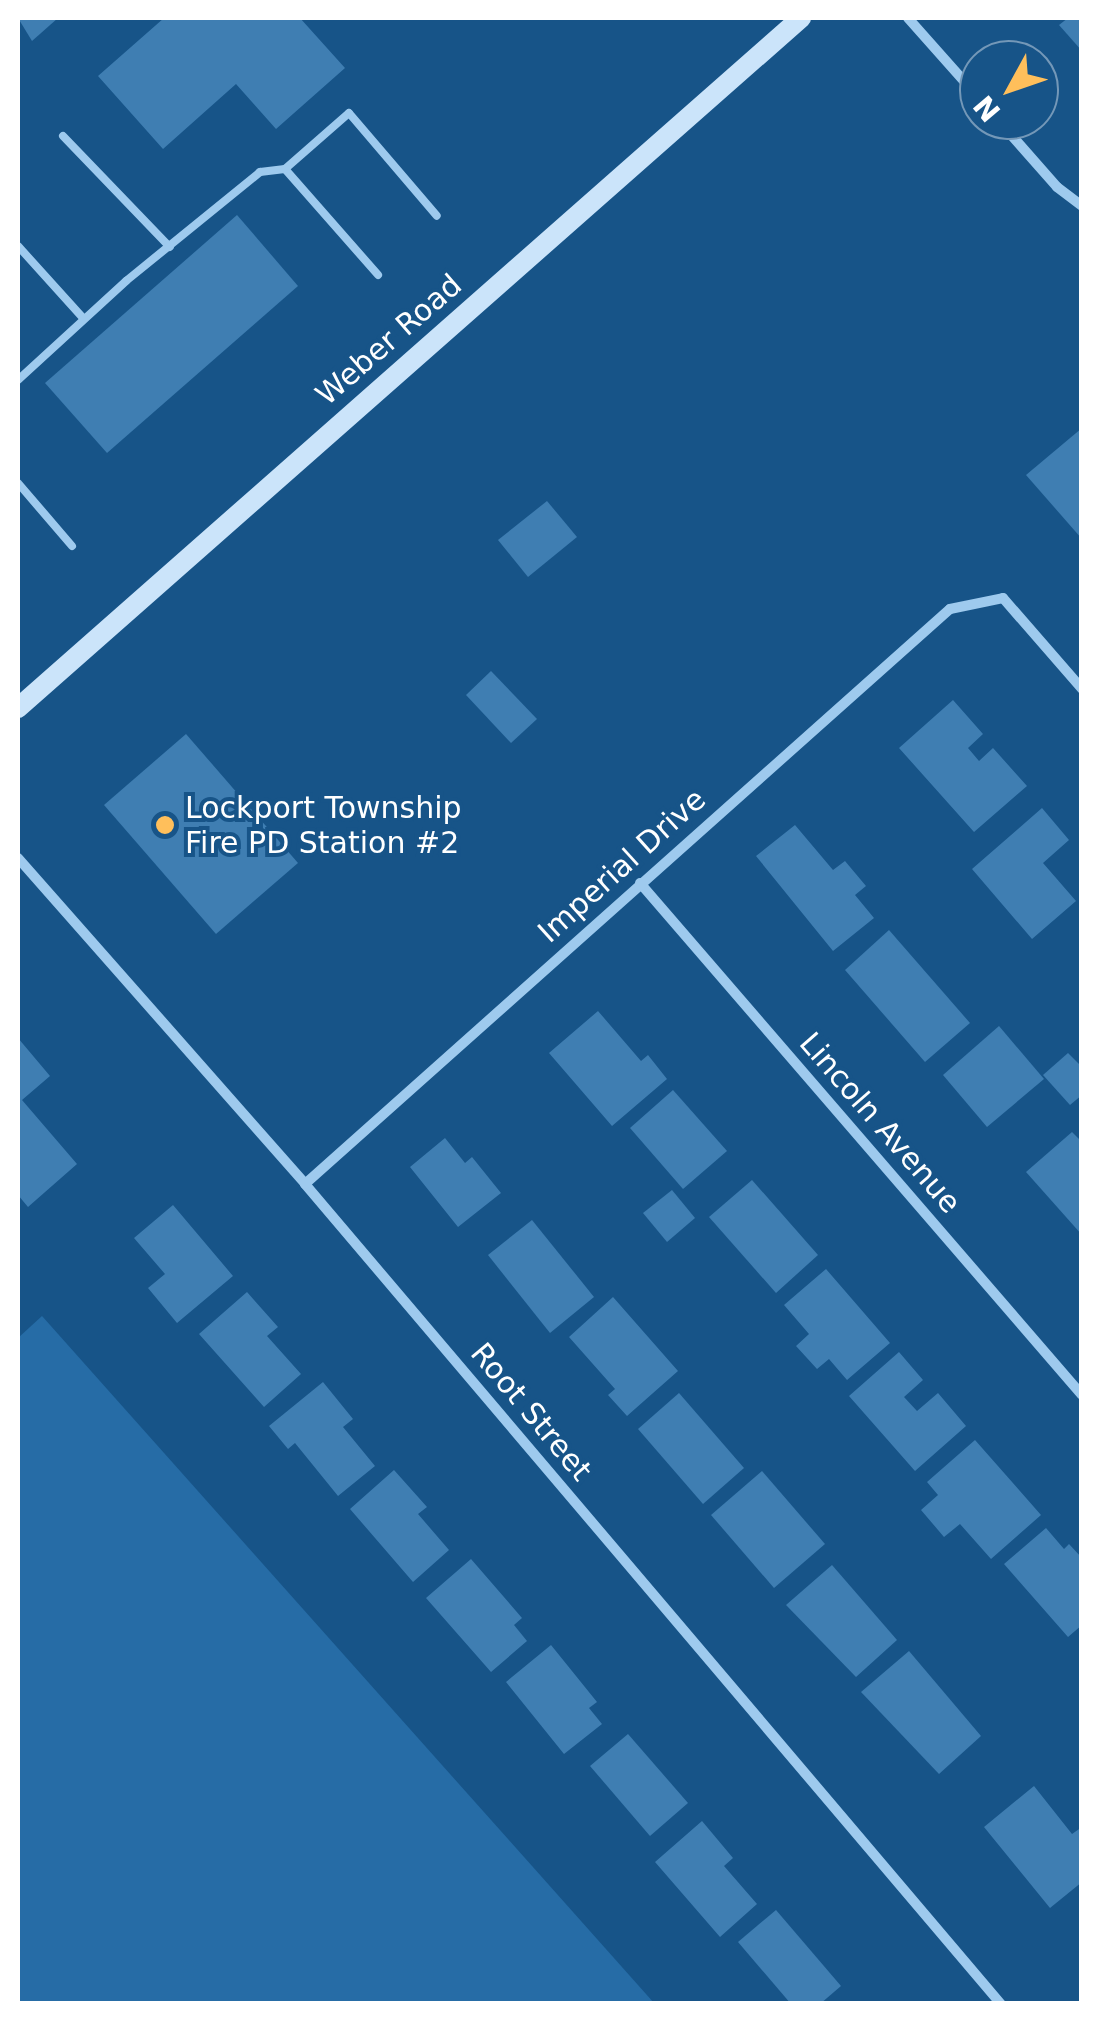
<!DOCTYPE html>
<html>
<head>
<meta charset="utf-8">
<style>
	body { margin:0 }
	#map { position:relative; width:1099px; height:2021px; overflow:hidden; background:#175488; font-family:"DejaVu Sans",sans-serif }
	div>[style] { position:absolute }
	.green>* { inset:0; background:#266ca6 }
	.building>* { inset:0; background:#3f7eb2 }
	.lane>* { height:8px; margin:-4px; padding:0 4px; transform-origin:4px; border-radius:4px; background:#9ecaee }
	.street>* { height:10px; margin:-5px; padding:0 5px; transform-origin:5px; border-radius:5px; background:#9ecaee }
	.secondary>* { height:20px; margin:-10px; padding:0 10px; transform-origin:10px; border-radius:10px; background:#cbe4fa }
	.dots>* { width:28px; height:28px; translate:-50% -50%; box-sizing:border-box; border:5px solid #175488; border-radius:50% }
	span { translate:-50% -50%; white-space:nowrap; text-align:center; line-height:1.15; -webkit-text-stroke:8px #175488; paint-order:stroke }
	.street-label { font-size:30px; color:#fff }
	.poi-label { font-size:30px; color:#fff }
	.left { translate:0 -50%; text-align:left }
	.frame { position:absolute; inset:0; border:20px solid #fff; pointer-events:none }
	.north { position:absolute; left:959px; top:40px; width:100px; height:100px; box-sizing:border-box; background:#175488; border:2px solid #7498b8; border-radius:50%; rotate:230deg; font-size:28px; font-weight:700; line-height:40px; text-align:center; color:#fff }
	.north::after { content:''; display:block; margin:auto; width:35px; height:45px; background:#ffbf5b; clip-path:polygon(50% 0,100% 100%,50% 72%,0 100%) }
</style>
</head>
<body>
<div id="map">
	<div class="green">
		<div style="clip-path:polygon(42px 1316px,654px 2003px,18px 2003px,18px 1338px)"></div>
	</div>
	<div class="building">
		<div style="clip-path:polygon(18px 18px,58px 18px,32px 41px)"></div>
		<div style="clip-path:polygon(164px 18px,300px 18px,345px 68px,276px 129px,236px 84px,163px 149px,98px 76px)"></div>
		<div style="clip-path:polygon(1068px 18px,1082px 18px,1082px 51px,1059px 25px)"></div>
		<div style="clip-path:polygon(237px 215px,298px 286px,107px 453px,45px 383px)"></div>
		<div style="clip-path:polygon(1082px 428px,1082px 539px,1026px 475px)"></div>
		<div style="clip-path:polygon(547px 501px,577px 537px,528px 577px,498px 540px)"></div>
		<div style="clip-path:polygon(491px 671px,537px 719px,511px 743px,466px 695px)"></div>
		<div style="clip-path:polygon(953px 700px,983px 734px,968px 748px,979px 761px,993px 748px,1027px 786px,974px 832px,899px 748px)"></div>
		<div style="clip-path:polygon(186px 734px,298px 863px,216px 934px,104px 805px)"></div>
		<div style="clip-path:polygon(1042px 808px,1069px 840px,1043px 863px,1076px 901px,1032px 939px,972px 869px)"></div>
		<div style="clip-path:polygon(795px 825px,833px 870px,845px 861px,866px 886px,855px 895px,874px 918px,833px 951px,756px 856px)"></div>
		<div style="clip-path:polygon(889px 930px,970px 1023px,925px 1062px,845px 970px)"></div>
		<div style="clip-path:polygon(598px 1011px,641px 1061px,648px 1055px,667px 1079px,612px 1126px,549px 1053px)"></div>
		<div style="clip-path:polygon(999px 1026px,1044px 1079px,987px 1127px,943px 1075px)"></div>
		<div style="clip-path:polygon(18px 1038px,50px 1076px,22px 1100px,77px 1164px,28px 1207px,18px 1195px)"></div>
		<div style="clip-path:polygon(1068px 1053px,1082px 1067px,1082px 1095px,1070px 1105px,1043px 1075px)"></div>
		<div style="clip-path:polygon(673px 1090px,727px 1151px,683px 1189px,630px 1128px)"></div>
		<div style="clip-path:polygon(1072px 1132px,1082px 1142px,1082px 1235px,1026px 1172px)"></div>
		<div style="clip-path:polygon(445px 1138px,465px 1163px,472px 1157px,501px 1193px,458px 1227px,410px 1167px)"></div>
		<div style="clip-path:polygon(752px 1180px,818px 1255px,776px 1293px,709px 1217px)"></div>
		<div style="clip-path:polygon(672px 1190px,695px 1218px,667px 1242px,643px 1213px)"></div>
		<div style="clip-path:polygon(173px 1205px,233px 1276px,177px 1323px,148px 1288px,165px 1274px,134px 1238px)"></div>
		<div style="clip-path:polygon(532px 1220px,594px 1297px,550px 1333px,488px 1255px)"></div>
		<div style="clip-path:polygon(826px 1269px,890px 1343px,847px 1380px,829px 1359px,817px 1369px,796px 1346px,809px 1334px,784px 1305px)"></div>
		<div style="clip-path:polygon(247px 1292px,278px 1327px,267px 1336px,301px 1374px,264px 1407px,199px 1334px)"></div>
		<div style="clip-path:polygon(613px 1297px,678px 1371px,627px 1416px,608px 1395px,615px 1389px,569px 1337px)"></div>
		<div style="clip-path:polygon(899px 1352px,923px 1380px,904px 1397px,917px 1411px,938px 1393px,966px 1426px,915px 1471px,849px 1396px)"></div>
		<div style="clip-path:polygon(323px 1382px,353px 1419px,343px 1427px,375px 1466px,338px 1496px,295px 1443px,288px 1449px,269px 1426px)"></div>
		<div style="clip-path:polygon(679px 1393px,744px 1468px,703px 1504px,638px 1429px)"></div>
		<div style="clip-path:polygon(975px 1440px,1041px 1515px,991px 1559px,960px 1524px,944px 1537px,921px 1510px,938px 1495px,927px 1482px)"></div>
		<div style="clip-path:polygon(394px 1470px,427px 1507px,418px 1514px,449px 1550px,413px 1582px,350px 1509px)"></div>
		<div style="clip-path:polygon(762px 1471px,825px 1544px,774px 1588px,711px 1515px)"></div>
		<div style="clip-path:polygon(1046px 1528px,1064px 1549px,1069px 1544px,1082px 1558px,1082px 1625px,1068px 1637px,1004px 1564px)"></div>
		<div style="clip-path:polygon(471px 1559px,522px 1618px,514px 1625px,527px 1641px,491px 1672px,426px 1598px)"></div>
		<div style="clip-path:polygon(832px 1565px,897px 1640px,856px 1677px,786px 1605px)"></div>
		<div style="clip-path:polygon(551px 1645px,597px 1702px,589px 1708px,602px 1724px,564px 1754px,506px 1682px)"></div>
		<div style="clip-path:polygon(909px 1651px,981px 1736px,939px 1774px,861px 1692px)"></div>
		<div style="clip-path:polygon(628px 1734px,688px 1803px,650px 1836px,590px 1766px)"></div>
		<div style="clip-path:polygon(1034px 1786px,1072px 1834px,1082px 1827px,1082px 1882px,1050px 1908px,984px 1827px)"></div>
		<div style="clip-path:polygon(702px 1821px,733px 1858px,724px 1866px,757px 1904px,720px 1937px,655px 1862px)"></div>
		<div style="clip-path:polygon(776px 1910px,841px 1986px,820px 2004px,791px 2004px,738px 1942px)"></div>
	</div>
	<div class="lane">
		<div style="left:63px;top:136px;width:154px;rotate:46.1deg"></div>
		<div style="left:285px;top:169px;width:141px;rotate:48.7deg"></div>
		<div style="left:18px;top:246px;width:98px;rotate:47.9deg"></div>
		<div style="left:18px;top:380px;width:147px;rotate:-42.5deg"></div>
		<div style="left:126px;top:281px;width:173px;rotate:-39.1deg"></div>
		<div style="left:260px;top:172px;width:25px;rotate:-7deg"></div>
		<div style="left:285px;top:169px;width:85px;rotate:-41.2deg"></div>
		<div style="left:349px;top:113px;width:135px;rotate:49.5deg"></div>
		<div style="left:18px;top:483px;width:83px;rotate:49.4deg"></div>
	</div>
	<div class="street">
		<div style="left:908px;top:18px;width:107px;rotate:48.4deg"></div>
		<div style="left:998px;top:120px;width:89px;rotate:48.6deg"></div>
		<div style="left:1057px;top:187px;width:31px;rotate:37deg"></div>
		<div style="left:18px;top:858px;width:434px;rotate:48.6deg"></div>
		<div style="left:305px;top:1184px;width:1076px;rotate:49.68deg"></div>
		<div style="left:640px;top:883px;width:676px;rotate:49.2deg"></div>
		<div style="left:305px;top:1184px;width:864px;rotate:-41.72deg"></div>
		<div style="left:950px;top:609px;width:54px;rotate:-11.7deg"></div>
		<div style="left:1003px;top:598px;width:121px;rotate:49deg"></div>
	</div>
	<div class="secondary">
		<div style="left:18px;top:708px;width:1044px;rotate:-41.39deg"></div>
	</div>
	<div class="dots">
		<div style="left:165px;top:825px;background:#ffbf5b"></div>
	</div>
	<div class="street-label">
		<span style="left:389px;top:340px;rotate:-41deg">Weber Road</span>
		<span style="left:622px;top:866px;rotate:-42deg">Imperial Drive</span>
		<span style="left:880px;top:1123px;rotate:49deg">Lincoln Avenue</span>
		<span style="left:531px;top:1412px;rotate:50deg">Root Street</span>
	</div>
	<div class="poi-label">
		<span class="left" style="left:185px;top:825px">Lockport Township<br>Fire PD Station #2</span>
	</div>
	<div class="frame"></div>
	<div class="north">N</div>
</div>
</body>
</html>
